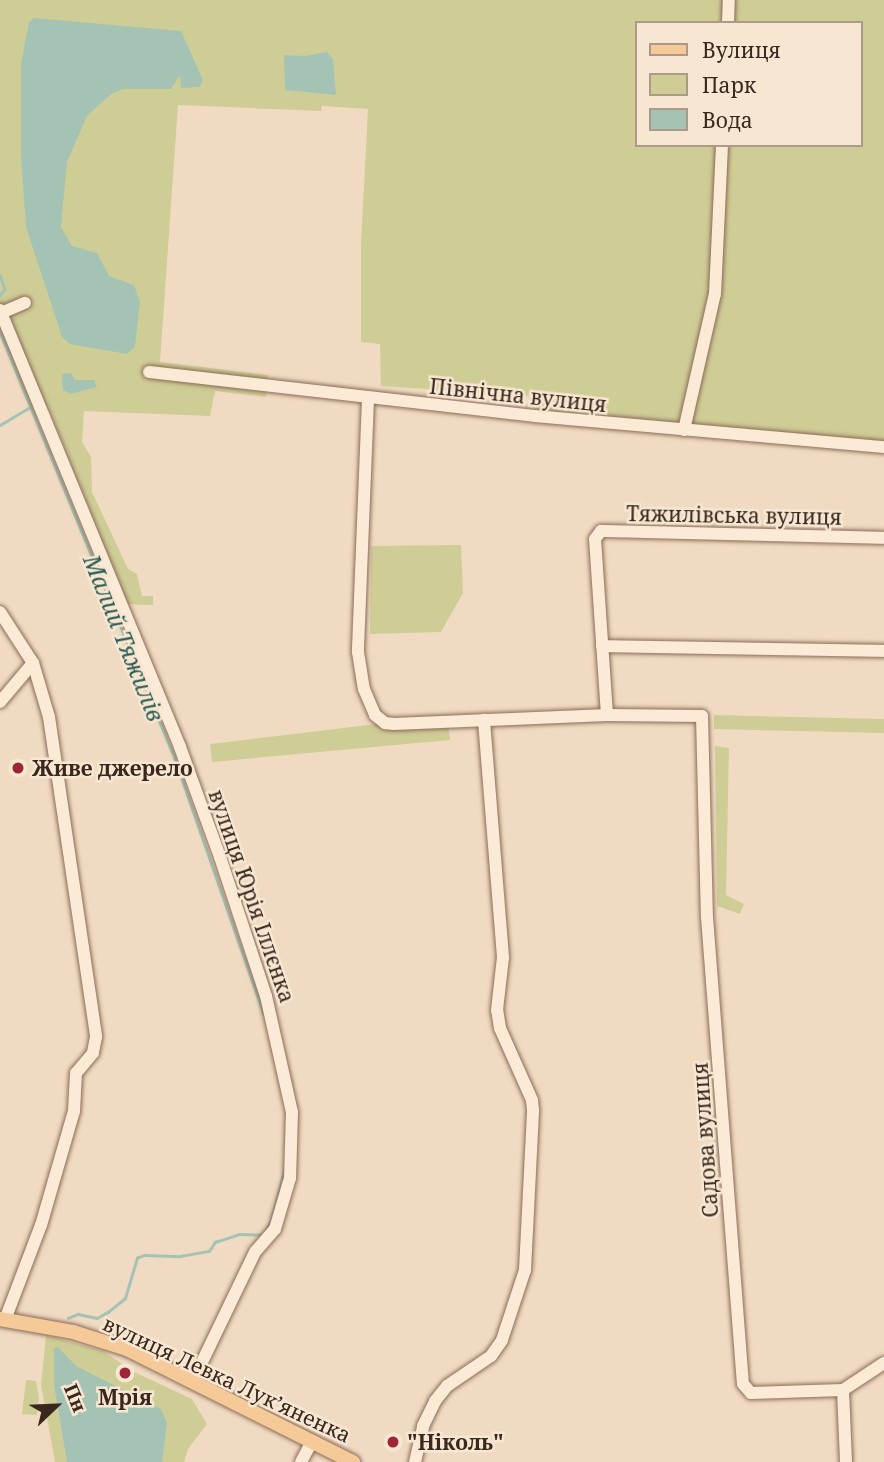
<!DOCTYPE html>
<html>
<head>
<meta charset="utf-8">
<style>
	body { margin:0 }
	#map { position:relative; width:884px; height:1462px; overflow:hidden; background:#f0dbc2; font-family:"Noto Serif",serif }
	div>[style] { position:absolute }
	.green>* { inset:0; background:#cfcd96 }
	.water>* { inset:0; background:#a5c3b5 }
	.stream>* { height:2.5px; margin:-1.25px; padding:0 1.25px; transform-origin:1.25px; border-radius:1.25px; background:#a5c3b5 }
	.roads { filter:drop-shadow(0 0 2px #8b6c58) drop-shadow(0 0 2px #8b6c58) }
	.minor>* { height:12px; margin:-6px; padding:0 6px; transform-origin:6px; border-radius:6px; background:#faead6 }
	.major>* { height:14px; margin:-7px; padding:0 7px; transform-origin:7px; border-radius:7px; background:#f5ca98 }
	.dots>* { width:19px; height:19px; translate:-50% -50%; box-sizing:border-box; border:4px solid #f7e7d2; border-radius:50% }
	span { translate:-50% -50%; white-space:nowrap; text-align:center; line-height:1.15; -webkit-text-stroke:5px #f7e7d2; paint-order:stroke }
	.street-label { font-size:21px; color:#3a271d }
	.poi-label { font-size:21px; color:#3a271d; font-weight:700 }
	.left { translate:0 -50%; text-align:left }
	.water-label { font-size:23px; color:#2c5b51; font-style:italic }
	.legend { position:absolute; left:635px; top:21px; width:228px; height:126px; box-sizing:border-box; background:#f7e7d2; border:2px solid #ab9a8a; margin:0; padding:9px 12px; list-style:none; font-size:21px; color:#3a271d }
	.legend li { display:flex; align-items:center; gap:14px; height:35px }
	.legend b { width:35px; border:2px solid #ab9a8a }
	.north { position:absolute; left:21px; top:1371px; width:70px; height:70px; -webkit-text-stroke:5px #f7e7d2; paint-order:stroke; rotate:67deg; font-size:19px; font-weight:700; line-height:28px; text-align:center; color:#3a271d }
	.north::after { content:''; display:block; margin:auto; width:24px; height:32px; background:#3a271d; clip-path:polygon(50% 0,100% 100%,50% 72%,0 100%) }
</style>
</head>
<body>
<div id="map">
	<div class="green">
		<div style="clip-path:polygon(evenodd,0 0,884px 0,884px 447px,535px 416px,534px 396px,381px 386px,380px 344px,361px 342px,361px 244px,368px 109px,322px 106px,321px 111px,178px 105px,160px 362px,268px 375px,266px 397px,215px 391px,210px 416px,84px 411px,82px 442px,91px 457px,92px 492px,128px 569px,137px 574px,142px 596px,153px 596px,153px 605px,128px 604px,49px 410px,30px 407px,0 332px,0 0,637px 23px,861px 23px,861px 145px,637px 145px,637px 23px)"></div>
		<div style="clip-path:polygon(461px 545px,463px 593px,441px 632px,370px 634px,371px 546px)"></div>
		<div style="clip-path:polygon(714px 715px,884px 719px,884px 733px,714px 729px)"></div>
		<div style="clip-path:polygon(448px 722px,450px 740px,212px 762px,210px 744px,385px 723px)"></div>
		<div style="clip-path:polygon(715px 746px,729px 748px,726px 895px,744px 904px,740px 914px,717px 906px)"></div>
		<div style="clip-path:polygon(46px 1335px,103px 1351px,132px 1371px,192px 1399px,207px 1424px,188px 1449px,184px 1462px,55px 1462px,41px 1385px)"></div>
		<div style="clip-path:polygon(26px 1380px,36px 1381px,39px 1397px,37px 1415px,22px 1414px)"></div>
	</div>
	<div class="water">
		<div style="clip-path:polygon(34px 18px,181px 31px,203px 80px,200px 87px,181px 88px,180px 75px,171px 89px,123px 89px,111px 94px,87px 116px,67px 162px,61px 227px,72px 246px,97px 253px,109px 276px,134px 285px,140px 302px,135px 347px,127px 354px,70px 344px,62px 337px,26px 227px,21px 157px,21px 64px,29px 22px)"></div>
		<div style="clip-path:polygon(327px 52px,333px 59px,336px 95px,285px 90px,284px 55px,305px 56px)"></div>
		<div style="clip-path:polygon(71px 373px,75px 380px,94px 380px,97px 387px,71px 394px,63px 390px,62px 374px)"></div>
		<div style="clip-path:polygon(58px 1347px,76px 1366px,161px 1409px,167px 1423px,162px 1462px,67px 1462px,54px 1385px,54px 1348px)"></div>
	</div>
	<div class="stream">
		<div style="left:0;top:275px;width:15px;rotate:70deg"></div>
		<div style="left:5px;top:289px;width:9px;rotate:126deg"></div>
		<div style="left:0;top:332px;width:455px;rotate:67.7deg"></div>
		<div style="left:173px;top:753px;width:276px;rotate:70.8deg"></div>
		<div style="left:0;top:425px;width:35px;rotate:-31deg"></div>
		<div style="left:68px;top:1318px;width:11px;rotate:-22deg"></div>
		<div style="left:78px;top:1314px;width:19px;rotate:12deg"></div>
		<div style="left:97px;top:1318px;width:13px;rotate:-29deg"></div>
		<div style="left:108px;top:1312px;width:22px;rotate:-39deg"></div>
		<div style="left:125px;top:1298px;width:42px;rotate:-73.3deg"></div>
		<div style="left:137px;top:1258px;width:8px;rotate:-23deg"></div>
		<div style="left:144px;top:1255px;width:36px;rotate:2deg"></div>
		<div style="left:180px;top:1256px;width:29px;rotate:-10deg"></div>
		<div style="left:209px;top:1251px;width:11px;rotate:-56deg"></div>
		<div style="left:215px;top:1242px;width:25px;rotate:-18deg"></div>
		<div style="left:239px;top:1234px;width:24px;rotate:2deg"></div>
		<div style="left:263px;top:1235px;width:17px;rotate:-62deg"></div>
		<div style="left:271px;top:1220px;width:52px;rotate:-75.4deg"></div>
	</div>
	<div class="roads">
		<div class="minor">
			<div style="left:728px;top:23px;width:23px;rotate:-88deg"></div>
			<div style="left:0;top:310px;width:473px;rotate:67.6deg"></div>
			<div style="left:180px;top:747px;width:117px;rotate:70deg"></div>
			<div style="left:220px;top:857px;width:146px;rotate:71.7deg"></div>
			<div style="left:266px;top:996px;width:119px;rotate:77.4deg"></div>
			<div style="left:292px;top:1112px;width:66px;rotate:91.7deg"></div>
			<div style="left:290px;top:1178px;width:53px;rotate:106.4deg"></div>
			<div style="left:275px;top:1229px;width:30px;rotate:131deg"></div>
			<div style="left:255px;top:1252px;width:143px;rotate:115.7deg"></div>
			<div style="left:1px;top:313px;width:26px;rotate:-23deg"></div>
			<div style="left:149px;top:372px;width:388px;rotate:6.5deg"></div>
			<div style="left:535px;top:416px;width:350px;rotate:5.1deg"></div>
			<div style="left:368px;top:399px;width:253px;rotate:92.3deg"></div>
			<div style="left:358px;top:652px;width:37px;rotate:81deg"></div>
			<div style="left:364px;top:689px;width:28px;rotate:67deg"></div>
			<div style="left:375px;top:715px;width:13px;rotate:39deg"></div>
			<div style="left:385px;top:723px;width:9px;rotate:6deg"></div>
			<div style="left:394px;top:724px;width:213px;rotate:-2.4deg"></div>
			<div style="left:607px;top:715px;width:95px;rotate:0.6deg"></div>
			<div style="left:702px;top:716px;width:201px;rotate:88.6deg"></div>
			<div style="left:707px;top:917px;width:468px;rotate:85.6deg"></div>
			<div style="left:743px;top:1384px;width:12px;rotate:48deg"></div>
			<div style="left:751px;top:1393px;width:92px;rotate:-1.9deg"></div>
			<div style="left:843px;top:1390px;width:72px;rotate:87.6deg"></div>
			<div style="left:684px;top:430px;width:139px;rotate:-77.2deg"></div>
			<div style="left:715px;top:294px;width:149px;rotate:-87.3deg"></div>
			<div style="left:0;top:612px;width:61px;rotate:57.1deg"></div>
			<div style="left:33px;top:663px;width:56px;rotate:73.5deg"></div>
			<div style="left:49px;top:717px;width:323px;rotate:81.6deg"></div>
			<div style="left:96px;top:1037px;width:16px;rotate:101deg"></div>
			<div style="left:93px;top:1053px;width:26px;rotate:130deg"></div>
			<div style="left:76px;top:1073px;width:38px;rotate:93deg"></div>
			<div style="left:74px;top:1111px;width:119px;rotate:106.1deg"></div>
			<div style="left:41px;top:1225px;width:102px;rotate:110.8deg"></div>
			<div style="left:602px;top:646px;width:282px;rotate:1deg"></div>
			<div style="left:0;top:702px;width:51px;rotate:-49.8deg"></div>
			<div style="left:607px;top:715px;width:176px;rotate:-93.9deg"></div>
			<div style="left:595px;top:539px;width:10px;rotate:-53deg"></div>
			<div style="left:601px;top:531px;width:283px;rotate:1.4deg"></div>
			<div style="left:843px;top:1390px;width:49px;rotate:-33.4deg"></div>
			<div style="left:301px;top:1462px;width:24px;rotate:-62deg"></div>
			<div style="left:415px;top:1462px;width:37px;rotate:-77deg"></div>
			<div style="left:423px;top:1426px;width:28px;rotate:-64deg"></div>
			<div style="left:435px;top:1401px;width:19px;rotate:-51deg"></div>
			<div style="left:447px;top:1386px;width:53px;rotate:-34.3deg"></div>
			<div style="left:491px;top:1356px;width:19px;rotate:-55deg"></div>
			<div style="left:502px;top:1340px;width:74px;rotate:-71.8deg"></div>
			<div style="left:525px;top:1270px;width:160px;rotate:-87.1deg"></div>
			<div style="left:533px;top:1110px;width:10px;rotate:-96deg"></div>
			<div style="left:532px;top:1100px;width:79px;rotate:-114deg"></div>
			<div style="left:500px;top:1028px;width:18px;rotate:-99deg"></div>
			<div style="left:497px;top:1010px;width:53px;rotate:-83.5deg"></div>
			<div style="left:503px;top:957px;width:238px;rotate:-94.6deg"></div>
		</div>
		<div class="major">
			<div style="left:0;top:1319px;width:74px;rotate:10.1deg"></div>
			<div style="left:73px;top:1332px;width:57px;rotate:17.5deg"></div>
			<div style="left:127px;top:1349px;width:253px;rotate:26.6deg"></div>
		</div>
	</div>
	<div class="dots">
		<div style="left:18px;top:768px;background:#9d2538"></div>
		<div style="left:125px;top:1373px;background:#9d2538"></div>
		<div style="left:393px;top:1442px;background:#9d2538"></div>
	</div>
	<div class="street-label">
		<span style="left:518px;top:395px;rotate:6deg">Північна вулиця</span>
		<span style="left:734px;top:515px;rotate:1deg">Тяжилівська вулиця</span>
		<span style="left:252px;top:896px;rotate:71deg">вулиця Юрія Іллєнка</span>
		<span style="left:705px;top:1140px;rotate:-94deg">Садова вулиця</span>
		<span style="left:227px;top:1379px;rotate:25deg">вулиця Левка Лукʼяненка</span>
	</div>
	<div class="poi-label">
		<span class="left" style="left:32px;top:768px">Живе джерело</span>
		<span style="left:125px;top:1397px">Мрія</span>
		<span class="left" style="left:407px;top:1442px">"Ніколь"</span>
	</div>
	<div class="water-label">
		<span style="left:124px;top:638px;rotate:68deg">Малий Тяжилів</span>
	</div>
	<ul class="legend">
	<li><b style="height:9px;background:#f5ca98"></b>Вулиця</li>
	<li><b style="height:19px;background:#cfcd96"></b>Парк</li>
	<li><b style="height:19px;background:#a5c3b5"></b>Вода</li>
	</ul>
	<div class="north">Пн</div>
</div>
</body>
</html>
